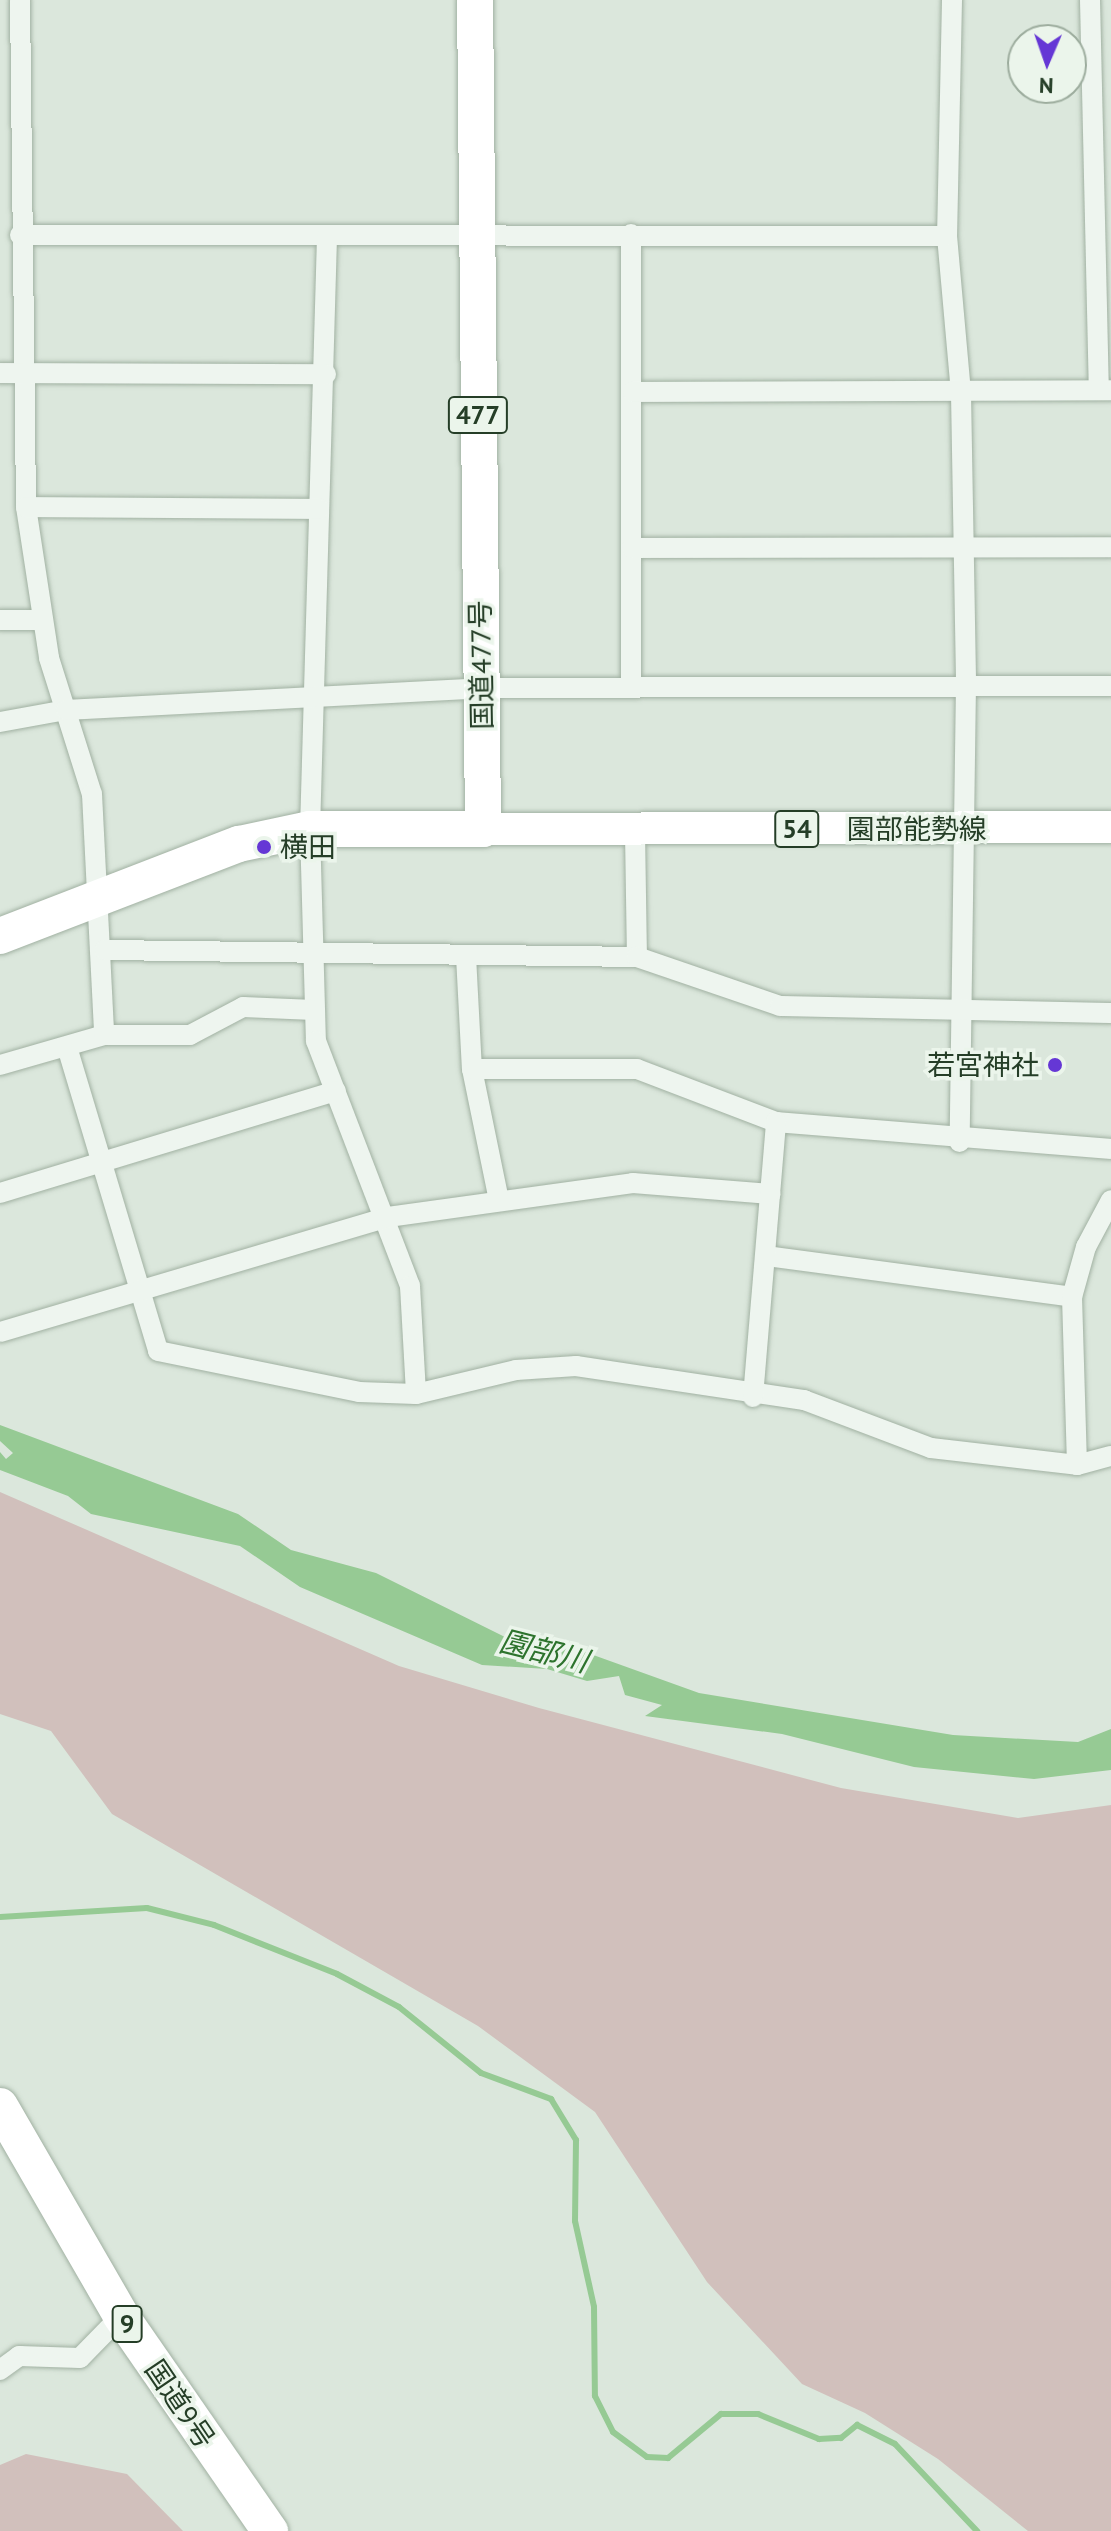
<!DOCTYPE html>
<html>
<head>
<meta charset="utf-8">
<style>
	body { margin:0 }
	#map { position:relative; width:1111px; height:2531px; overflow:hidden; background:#dbe7dc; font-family:"PT Sans","Noto Sans JP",sans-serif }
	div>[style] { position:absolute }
	.green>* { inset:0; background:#d1c0bc }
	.water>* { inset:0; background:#96ca94 }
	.stream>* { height:6px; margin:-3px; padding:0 3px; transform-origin:3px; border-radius:3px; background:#96ca94 }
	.roads { filter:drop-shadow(0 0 2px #a1b1a2) drop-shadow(0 0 2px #a1b1a2) }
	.street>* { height:20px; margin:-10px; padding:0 10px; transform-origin:10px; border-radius:10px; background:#eef5ef }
	.primary>* { height:32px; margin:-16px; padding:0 16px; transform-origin:16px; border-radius:16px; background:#fff }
	.highway>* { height:36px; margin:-18px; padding:0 18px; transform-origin:18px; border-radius:18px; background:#fff }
	.dots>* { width:22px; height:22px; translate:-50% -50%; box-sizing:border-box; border:4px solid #ebf5eb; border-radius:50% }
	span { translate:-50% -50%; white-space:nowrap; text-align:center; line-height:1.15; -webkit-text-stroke:7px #ebf5eb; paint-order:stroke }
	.shield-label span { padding:2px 6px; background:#ebf5eb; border:2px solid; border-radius:6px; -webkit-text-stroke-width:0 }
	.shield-label { font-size:26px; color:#253e27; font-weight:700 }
	.street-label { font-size:28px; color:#253e27 }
	.poi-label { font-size:28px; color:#253e27 }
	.left { translate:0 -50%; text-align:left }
	.right { translate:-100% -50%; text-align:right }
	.water-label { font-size:30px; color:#2d732d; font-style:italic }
	.north { position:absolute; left:1007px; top:24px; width:80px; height:80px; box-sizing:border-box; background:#ebf5eb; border:2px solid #9cac9d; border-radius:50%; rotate:182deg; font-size:22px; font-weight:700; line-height:32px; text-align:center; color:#253e27 }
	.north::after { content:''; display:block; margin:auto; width:28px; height:36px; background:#6537d5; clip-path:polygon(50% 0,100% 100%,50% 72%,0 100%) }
</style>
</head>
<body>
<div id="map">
	<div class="green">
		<div style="clip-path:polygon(0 1492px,399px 1666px,539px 1708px,841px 1788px,1018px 1818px,1111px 1805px,1111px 2531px,1028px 2531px,938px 2459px,865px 2413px,802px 2384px,707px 2282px,595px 2112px,478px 2026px,112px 1814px,51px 1731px,0 1714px)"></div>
		<div style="clip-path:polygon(26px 2454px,127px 2474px,183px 2531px,0 2531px,0 2465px)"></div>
	</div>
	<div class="water">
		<div style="clip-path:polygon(0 1425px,238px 1514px,291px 1550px,376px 1573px,525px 1647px,546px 1638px,699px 1693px,953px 1735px,1078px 1742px,1111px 1729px,1111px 1770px,1034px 1779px,914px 1767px,782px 1734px,645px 1716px,662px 1705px,625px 1695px,619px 1676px,587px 1681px,547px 1669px,482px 1665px,300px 1587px,240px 1546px,91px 1514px,68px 1496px,0 1470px,0 1452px,6px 1459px,13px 1453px,0 1441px)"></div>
	</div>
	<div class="stream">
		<div style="left:0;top:1917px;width:147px;rotate:-3.5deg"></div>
		<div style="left:147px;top:1908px;width:69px;rotate:14.2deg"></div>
		<div style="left:214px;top:1925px;width:132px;rotate:21.7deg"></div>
		<div style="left:337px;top:1974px;width:70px;rotate:28deg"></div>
		<div style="left:399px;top:2007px;width:105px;rotate:38.8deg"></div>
		<div style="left:481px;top:2073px;width:75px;rotate:20.4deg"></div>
		<div style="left:551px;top:2099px;width:48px;rotate:58.6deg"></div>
		<div style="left:576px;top:2140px;width:81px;rotate:90.7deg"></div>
		<div style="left:575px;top:2221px;width:88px;rotate:77.5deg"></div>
		<div style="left:594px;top:2307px;width:89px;rotate:89.4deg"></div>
		<div style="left:595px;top:2396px;width:40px;rotate:63.4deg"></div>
		<div style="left:613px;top:2432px;width:42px;rotate:36.3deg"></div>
		<div style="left:647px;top:2457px;width:21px;rotate:3deg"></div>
		<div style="left:668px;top:2458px;width:69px;rotate:-39.7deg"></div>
		<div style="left:721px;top:2414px;width:37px"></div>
		<div style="left:758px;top:2414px;width:66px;rotate:22.3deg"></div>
		<div style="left:819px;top:2439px;width:22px;rotate:-3deg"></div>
		<div style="left:841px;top:2438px;width:21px;rotate:-39deg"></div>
		<div style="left:857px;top:2425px;width:42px;rotate:26.6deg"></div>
		<div style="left:895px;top:2444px;width:120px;rotate:46.7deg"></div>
	</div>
	<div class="roads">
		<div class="street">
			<div style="left:20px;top:0;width:507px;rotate:89.32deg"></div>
			<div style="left:26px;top:507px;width:153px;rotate:81.3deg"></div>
			<div style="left:49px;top:658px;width:143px;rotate:72.5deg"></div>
			<div style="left:92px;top:794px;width:241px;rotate:87.1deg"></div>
			<div style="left:952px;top:0;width:236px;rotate:91.2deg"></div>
			<div style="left:947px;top:236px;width:158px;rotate:84.9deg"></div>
			<div style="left:961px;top:393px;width:291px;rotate:89deg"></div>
			<div style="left:966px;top:684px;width:458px;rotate:90.8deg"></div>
			<div style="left:1090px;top:0;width:390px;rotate:88.7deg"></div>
			<div style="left:631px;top:234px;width:453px;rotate:90deg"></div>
			<div style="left:20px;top:235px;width:927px;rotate:0.06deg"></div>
			<div style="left:327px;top:237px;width:592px;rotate:91.64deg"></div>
			<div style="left:310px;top:829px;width:212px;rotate:88.4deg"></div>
			<div style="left:316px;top:1041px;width:262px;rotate:69deg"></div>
			<div style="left:410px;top:1286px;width:108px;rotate:86.8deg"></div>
			<div style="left:0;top:373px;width:326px;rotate:0.2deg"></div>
			<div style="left:633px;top:392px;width:478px;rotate:-0.2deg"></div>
			<div style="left:26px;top:507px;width:293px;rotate:0.4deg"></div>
			<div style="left:632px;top:548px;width:479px;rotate:-0.1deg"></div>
			<div style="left:0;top:620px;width:41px"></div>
			<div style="left:0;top:722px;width:67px;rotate:-10.3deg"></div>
			<div style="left:66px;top:710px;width:416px;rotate:-3deg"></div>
			<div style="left:481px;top:688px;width:630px;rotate:-0.18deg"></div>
			<div style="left:635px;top:832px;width:125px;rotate:89.1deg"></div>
			<div style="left:105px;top:950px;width:532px;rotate:0.75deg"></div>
			<div style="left:637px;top:957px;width:151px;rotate:18.9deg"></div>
			<div style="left:780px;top:1006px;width:331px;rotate:1.2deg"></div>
			<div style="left:466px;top:956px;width:113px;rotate:87deg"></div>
			<div style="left:472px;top:1069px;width:134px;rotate:78.4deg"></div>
			<div style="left:67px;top:1047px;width:317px;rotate:73.3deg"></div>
			<div style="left:158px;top:1351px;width:205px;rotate:11.5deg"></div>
			<div style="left:359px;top:1392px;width:57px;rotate:2deg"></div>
			<div style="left:416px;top:1394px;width:103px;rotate:-13.5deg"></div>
			<div style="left:516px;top:1370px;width:60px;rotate:-3.8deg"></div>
			<div style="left:576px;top:1366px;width:231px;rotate:8.5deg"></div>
			<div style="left:804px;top:1400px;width:136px;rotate:20.7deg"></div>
			<div style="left:931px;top:1448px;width:147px;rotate:6.6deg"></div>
			<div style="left:1077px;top:1465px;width:35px;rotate:-15deg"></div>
			<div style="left:0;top:1065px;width:108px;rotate:-16.1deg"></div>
			<div style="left:104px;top:1035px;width:86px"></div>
			<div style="left:190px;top:1035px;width:60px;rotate:-27.8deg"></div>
			<div style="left:243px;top:1007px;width:71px;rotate:2.4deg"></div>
			<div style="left:472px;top:1069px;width:165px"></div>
			<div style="left:637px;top:1069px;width:149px;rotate:20.9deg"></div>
			<div style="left:776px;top:1122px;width:336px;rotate:4.6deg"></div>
			<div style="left:0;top:1193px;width:351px;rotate:-16.9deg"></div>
			<div style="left:766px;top:1256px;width:309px;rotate:7.6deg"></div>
			<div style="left:0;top:1332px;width:405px;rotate:-16.5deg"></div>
			<div style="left:388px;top:1217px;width:247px;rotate:-7.9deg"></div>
			<div style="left:633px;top:1183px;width:138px;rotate:4.6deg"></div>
			<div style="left:753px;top:1397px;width:276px;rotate:-85.2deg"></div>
			<div style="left:1077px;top:1465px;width:168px;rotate:-91.7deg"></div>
			<div style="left:1072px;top:1297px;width:52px;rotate:-74.4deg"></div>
			<div style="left:1086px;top:1247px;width:53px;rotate:-62deg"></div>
			<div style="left:0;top:2370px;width:24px;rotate:-36deg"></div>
			<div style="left:19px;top:2356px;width:61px;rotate:1.9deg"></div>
			<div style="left:80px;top:2358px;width:59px;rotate:-45.7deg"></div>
		</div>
		<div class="primary">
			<div style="left:483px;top:829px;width:628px;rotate:-0.18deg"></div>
		</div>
		<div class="highway">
			<div style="left:0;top:936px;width:256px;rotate:-21.1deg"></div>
			<div style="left:239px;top:844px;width:73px;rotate:-11.9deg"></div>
			<div style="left:310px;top:829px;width:173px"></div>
			<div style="left:483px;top:829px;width:829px;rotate:-90.55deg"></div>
			<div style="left:0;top:2106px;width:242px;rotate:60deg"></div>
			<div style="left:121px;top:2316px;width:262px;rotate:55.3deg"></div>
		</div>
	</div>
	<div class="dots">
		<div style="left:264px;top:847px;background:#6537d5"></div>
		<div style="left:1055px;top:1065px;background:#6537d5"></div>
	</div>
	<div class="shield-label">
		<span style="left:478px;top:415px">477</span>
		<span style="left:797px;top:829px">54</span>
		<span style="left:127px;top:2324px">9</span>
	</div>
	<div class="street-label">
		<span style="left:481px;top:665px;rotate:-91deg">国道477号</span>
		<span style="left:917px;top:829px">園部能勢線</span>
		<span style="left:180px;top:2404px;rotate:56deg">国道9号</span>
	</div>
	<div class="poi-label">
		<span class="left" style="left:280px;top:847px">横田</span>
		<span class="right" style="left:1039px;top:1065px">若宮神社</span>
	</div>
	<div class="water-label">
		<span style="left:544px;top:1651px;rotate:14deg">園部川</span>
	</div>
	<div class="north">N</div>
</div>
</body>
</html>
